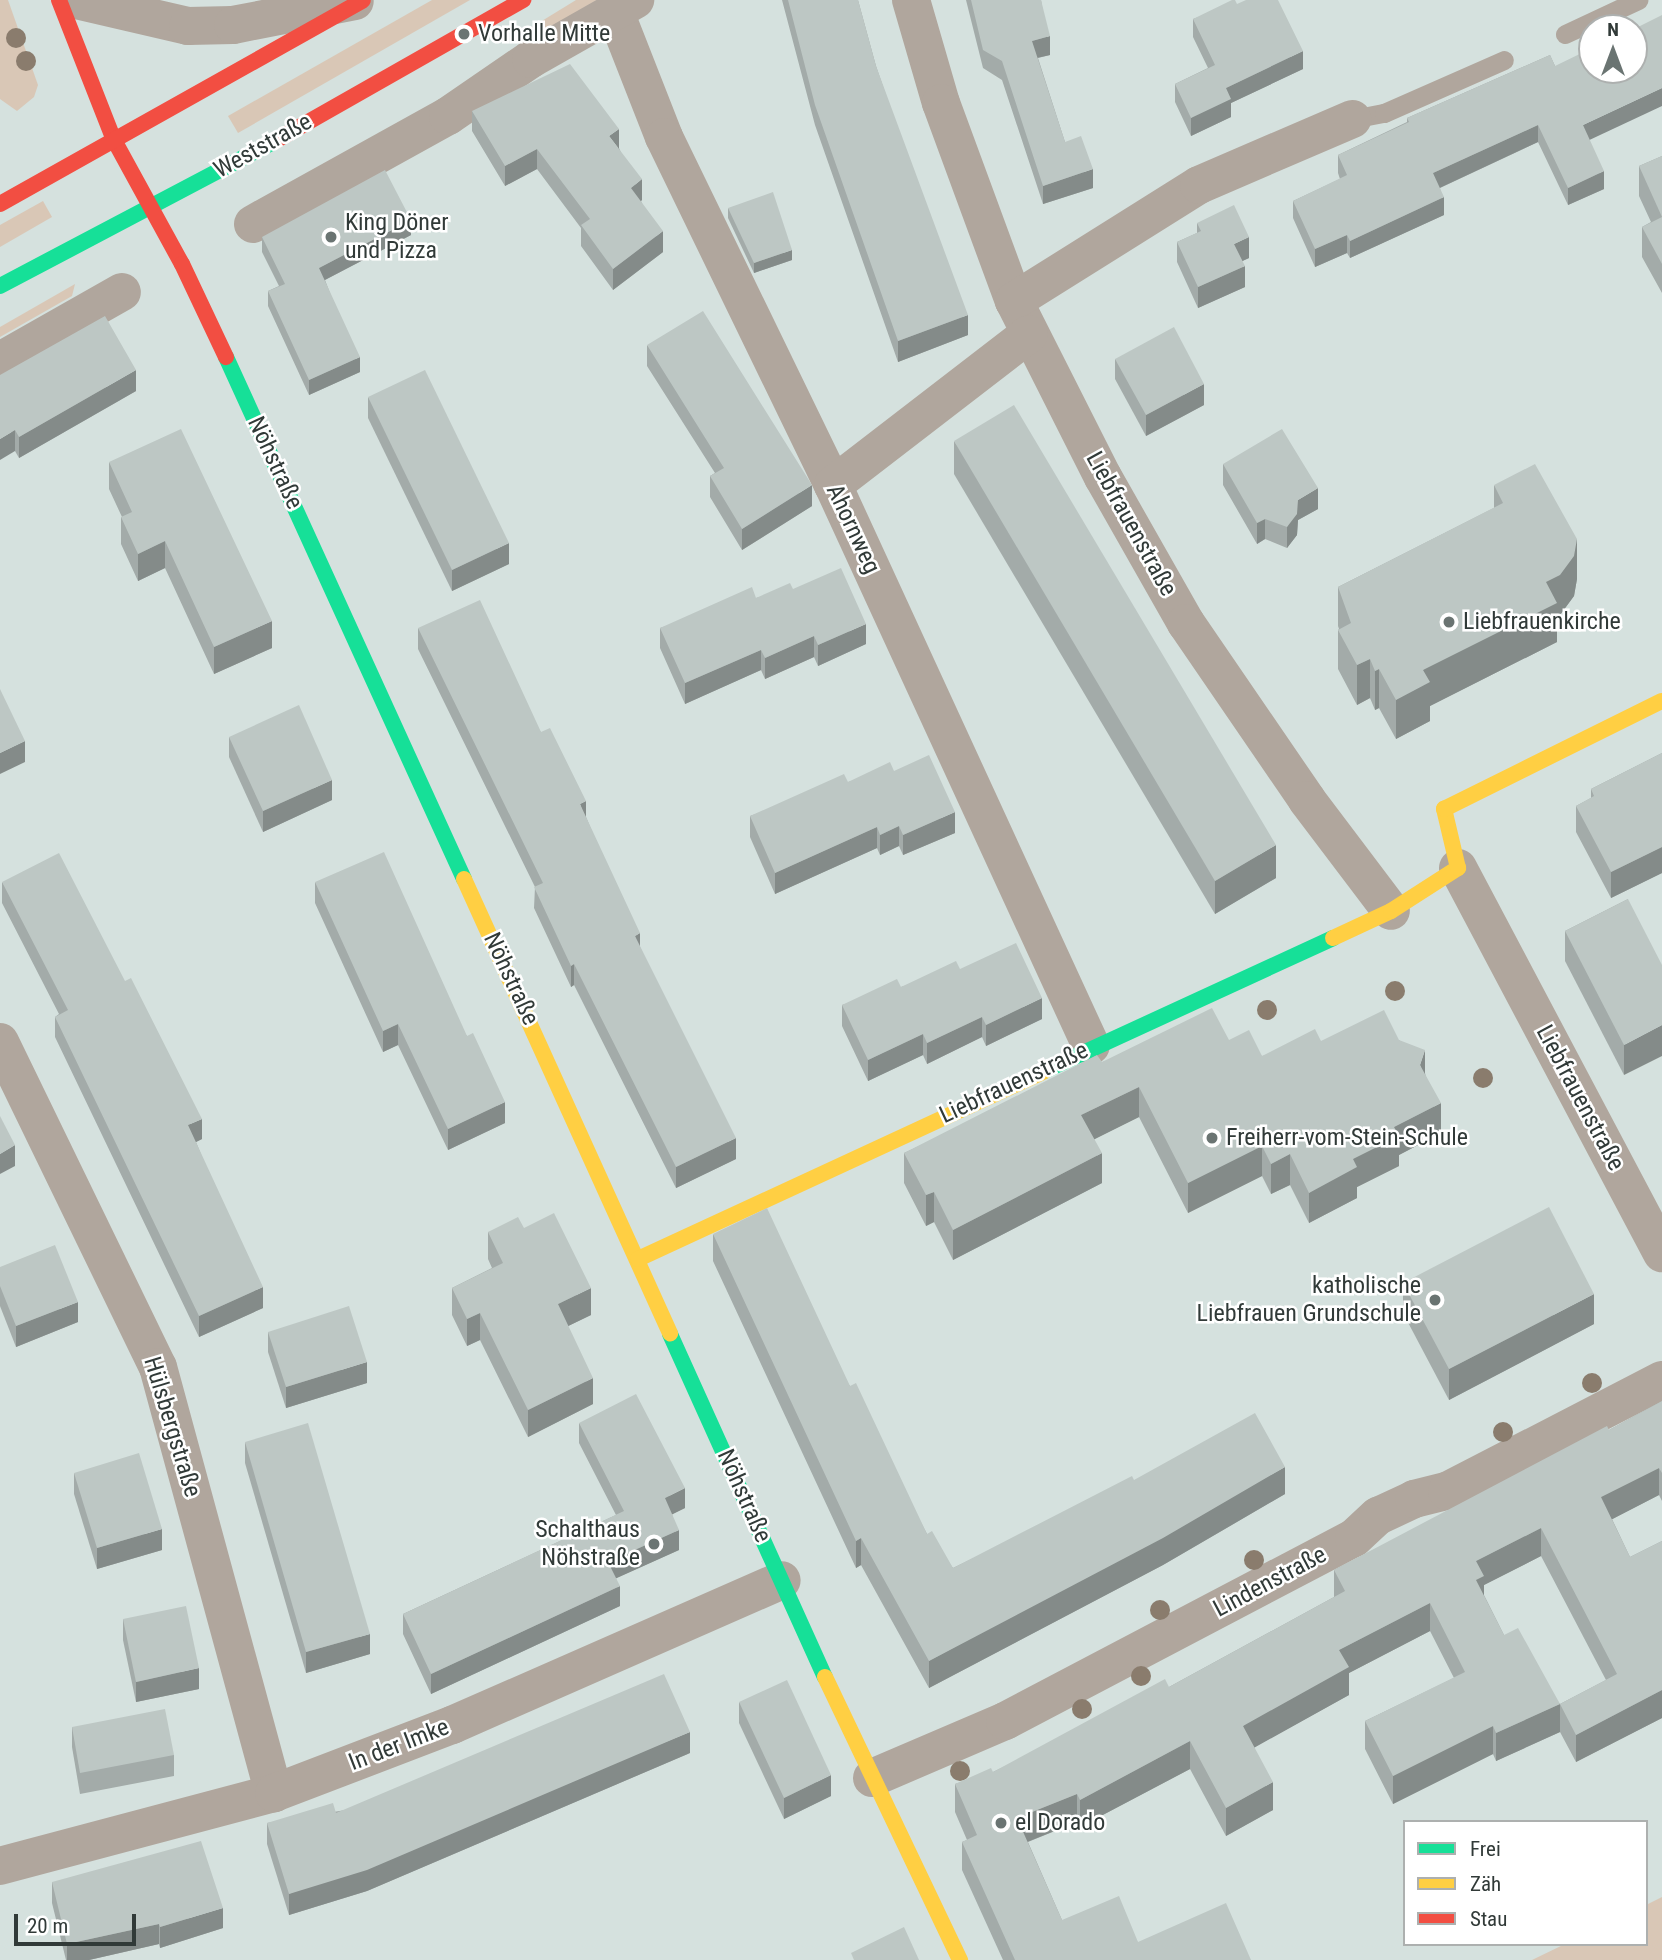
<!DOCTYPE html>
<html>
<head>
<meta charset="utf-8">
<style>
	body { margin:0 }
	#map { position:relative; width:1662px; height:1960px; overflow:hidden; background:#d5e1de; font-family:"Roboto Condensed",sans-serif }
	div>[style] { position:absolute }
	.green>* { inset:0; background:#d9c7b6 }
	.lane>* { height:19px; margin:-9.5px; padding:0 9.5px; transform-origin:9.5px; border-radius:9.5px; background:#b0a69d }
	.street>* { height:38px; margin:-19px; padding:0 19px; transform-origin:19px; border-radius:19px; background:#b0a69d }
	.fast>* { height:16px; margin:-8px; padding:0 8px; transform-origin:8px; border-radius:8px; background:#16e098 }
	.slow>* { height:16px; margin:-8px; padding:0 8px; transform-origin:8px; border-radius:8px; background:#ffcf43 }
	.jam>* { height:16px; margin:-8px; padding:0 8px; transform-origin:8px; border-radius:8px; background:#f24e42 }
	.trees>* { width:20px; height:20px; margin:-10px; border-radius:50%; background:#8a7c6d }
	.wall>* { inset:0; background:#a3aba9 }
	.shaded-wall>* { inset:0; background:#848b89 }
	.building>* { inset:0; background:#bdc7c4 }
	.dots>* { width:19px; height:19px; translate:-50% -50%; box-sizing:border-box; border:4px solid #fff; border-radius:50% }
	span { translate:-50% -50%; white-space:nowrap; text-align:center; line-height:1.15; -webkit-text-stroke:5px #fff; paint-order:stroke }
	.poi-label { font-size:24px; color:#313a38 }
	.left { translate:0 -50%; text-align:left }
	.right { translate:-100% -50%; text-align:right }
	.street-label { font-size:24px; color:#313a38 }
	.legend { position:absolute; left:1403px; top:1820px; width:245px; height:126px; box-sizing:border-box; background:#fff; border:2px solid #adb0af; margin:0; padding:9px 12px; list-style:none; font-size:21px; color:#313a38 }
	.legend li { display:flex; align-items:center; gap:14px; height:35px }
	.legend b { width:35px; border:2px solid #adb0af }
	.north { position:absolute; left:1578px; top:14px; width:70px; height:70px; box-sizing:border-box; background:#fff; border:2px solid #adb0af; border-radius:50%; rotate:0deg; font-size:19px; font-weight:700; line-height:28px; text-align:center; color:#313a38 }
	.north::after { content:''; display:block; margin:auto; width:24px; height:32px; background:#6a7472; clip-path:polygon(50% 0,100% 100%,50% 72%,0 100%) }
	.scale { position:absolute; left:14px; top:1914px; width:122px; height:32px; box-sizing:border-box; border:4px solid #313a38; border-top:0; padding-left:9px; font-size:21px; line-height:24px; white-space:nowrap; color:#313a38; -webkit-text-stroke:5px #fff; paint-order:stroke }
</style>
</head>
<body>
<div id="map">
	<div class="green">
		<div style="clip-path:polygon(0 0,8px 0,38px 85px,34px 97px,17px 111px,0 99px)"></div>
		<div style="clip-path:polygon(432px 0,470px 0,238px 133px,228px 116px)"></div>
		<div style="clip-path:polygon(576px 0,597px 0,524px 44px,519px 35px)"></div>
		<div style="clip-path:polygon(43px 201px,52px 217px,0 247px,0 225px)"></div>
		<div style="clip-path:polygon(75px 284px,72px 296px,0 337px,0 327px)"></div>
		<div style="clip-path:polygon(1662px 1897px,1662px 1960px,1532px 1960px,1565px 1944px,1646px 1944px,1646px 1905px)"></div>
	</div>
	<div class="lane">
		<div style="left:1565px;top:34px;width:81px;rotate:-25deg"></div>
		<div style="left:1352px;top:119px;width:33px;rotate:-11deg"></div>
		<div style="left:1384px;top:113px;width:131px;rotate:-23.8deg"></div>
	</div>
	<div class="street">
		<div style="left:76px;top:0;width:115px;rotate:13.1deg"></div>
		<div style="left:188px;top:26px;width:45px;rotate:-1.3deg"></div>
		<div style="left:233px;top:25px;width:124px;rotate:-11.1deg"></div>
		<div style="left:911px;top:0;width:107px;rotate:73.8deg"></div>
		<div style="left:941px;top:103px;width:211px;rotate:69.8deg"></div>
		<div style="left:1014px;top:301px;width:197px;rotate:63.2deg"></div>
		<div style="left:1103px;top:477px;width:168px;rotate:60.4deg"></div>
		<div style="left:1186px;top:623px;width:214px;rotate:55.6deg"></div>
		<div style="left:1307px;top:800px;width:139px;rotate:52.9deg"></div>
		<div style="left:615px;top:12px;width:134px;rotate:68.6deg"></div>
		<div style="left:664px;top:137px;width:387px;rotate:64.1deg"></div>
		<div style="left:833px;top:485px;width:617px;rotate:65.3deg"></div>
		<div style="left:253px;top:224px;width:223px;rotate:-29deg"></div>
		<div style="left:448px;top:116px;width:101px;rotate:-34.5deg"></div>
		<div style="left:531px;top:59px;width:120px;rotate:-29.6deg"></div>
		<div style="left:1014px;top:301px;width:218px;rotate:-32.1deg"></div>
		<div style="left:1199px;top:185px;width:167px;rotate:-23.3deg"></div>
		<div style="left:0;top:361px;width:140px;rotate:-29.5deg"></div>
		<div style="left:833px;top:485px;width:247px;rotate:-37.6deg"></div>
		<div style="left:1458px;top:868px;width:436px;rotate:62.1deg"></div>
		<div style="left:0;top:1042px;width:361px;rotate:64.1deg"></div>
		<div style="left:158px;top:1367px;width:442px;rotate:74.8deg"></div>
		<div style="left:872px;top:1778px;width:145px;rotate:-23.2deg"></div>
		<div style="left:1005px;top:1721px;width:394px;rotate:-27.7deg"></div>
		<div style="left:1354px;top:1538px;width:33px;rotate:-43deg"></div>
		<div style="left:1378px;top:1516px;width:40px;rotate:-25deg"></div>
		<div style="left:1414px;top:1499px;width:34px;rotate:-14deg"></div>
		<div style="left:1447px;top:1491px;width:242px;rotate:-27.3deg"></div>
		<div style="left:0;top:1866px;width:284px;rotate:-14.9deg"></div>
		<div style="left:274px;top:1793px;width:191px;rotate:-20.9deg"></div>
		<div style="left:452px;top:1725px;width:360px;rotate:-23.7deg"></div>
	</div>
	<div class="fast">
		<div style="left:0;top:286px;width:309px;rotate:-27.8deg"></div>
		<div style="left:226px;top:357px;width:574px;rotate:65.49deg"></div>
		<div style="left:1044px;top:1071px;width:318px;rotate:-24.7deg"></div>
		<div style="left:670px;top:1334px;width:376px;rotate:65.7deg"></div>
	</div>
	<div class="slow">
		<div style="left:464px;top:879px;width:499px;rotate:65.6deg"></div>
		<div style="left:1333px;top:938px;width:64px;rotate:-25deg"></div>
		<div style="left:1391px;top:911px;width:80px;rotate:-32.7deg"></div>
		<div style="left:1458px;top:868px;width:61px;rotate:-103.3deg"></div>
		<div style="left:1444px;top:809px;width:243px;rotate:-26.4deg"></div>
		<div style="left:638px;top:1259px;width:447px;rotate:-24.8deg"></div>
		<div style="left:825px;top:1677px;width:314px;rotate:64.5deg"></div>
	</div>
	<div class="jam">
		<div style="left:59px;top:0;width:150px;rotate:68.6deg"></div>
		<div style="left:114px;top:140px;width:141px;rotate:61.3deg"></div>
		<div style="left:182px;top:264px;width:103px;rotate:64.7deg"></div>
		<div style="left:273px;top:142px;width:288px;rotate:-29.6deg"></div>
		<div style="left:0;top:204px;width:416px;rotate:-29.3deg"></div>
	</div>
	<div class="trees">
		<div style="left:16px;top:38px"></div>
		<div style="left:26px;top:61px"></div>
		<div style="left:1395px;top:991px"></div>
		<div style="left:1267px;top:1010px"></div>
		<div style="left:1483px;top:1078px"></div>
		<div style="left:1592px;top:1383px"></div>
		<div style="left:1503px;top:1432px"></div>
		<div style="left:1254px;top:1560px"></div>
		<div style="left:1160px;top:1610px"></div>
		<div style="left:1141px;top:1676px"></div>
		<div style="left:1082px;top:1709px"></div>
		<div style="left:960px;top:1771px"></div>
	</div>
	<div class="wall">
		<div style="clip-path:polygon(782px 0,858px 0,876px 66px,968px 335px,898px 362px,815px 125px)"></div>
		<div style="clip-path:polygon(966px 0,1041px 0,1050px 55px,1038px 58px,1065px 142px,1093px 188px,1043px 204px,1002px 80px,983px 68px)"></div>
		<div style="clip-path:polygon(1237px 4px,1303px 69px,1231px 103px,1231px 117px,1191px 136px,1175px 102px,1175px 84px,1208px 68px,1193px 37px,1193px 19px)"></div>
		<div style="clip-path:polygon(1550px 55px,1589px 140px,1604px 189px,1568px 205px,1538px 142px,1440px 188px,1444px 215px,1350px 258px,1347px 253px,1315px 267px,1293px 218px,1293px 201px,1340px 179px,1338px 173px,1338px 155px,1407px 122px,1407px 118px)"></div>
		<div style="clip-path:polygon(472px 111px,619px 148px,642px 200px,641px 201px,663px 252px,613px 290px,581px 246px,581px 228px,537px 169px,505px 186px,472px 131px)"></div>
		<div style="clip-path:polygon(1662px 156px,1662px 293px,1642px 257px,1642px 227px,1651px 222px,1639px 196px,1639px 166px)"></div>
		<div style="clip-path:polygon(728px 208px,792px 260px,754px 273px,728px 218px)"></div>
		<div style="clip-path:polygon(1197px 223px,1249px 258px,1242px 261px,1245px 287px,1198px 308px,1177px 262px,1177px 242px,1197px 233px)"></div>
		<div style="clip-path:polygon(411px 235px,325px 280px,360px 372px,309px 395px,268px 306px,268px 291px,279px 286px,262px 252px,262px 237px)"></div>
		<div style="clip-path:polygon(647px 345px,812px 506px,742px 550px,710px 497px,710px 476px,715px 473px,647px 366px)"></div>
		<div style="clip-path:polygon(1115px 359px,1204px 405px,1146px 436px,1115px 379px)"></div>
		<div style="clip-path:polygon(0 375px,136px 391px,19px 458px,15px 451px)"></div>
		<div style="clip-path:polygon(368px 397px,509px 564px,452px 591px,368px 418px)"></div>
		<div style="clip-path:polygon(954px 441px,1276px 878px,1215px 914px,954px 474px)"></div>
		<div style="clip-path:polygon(109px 462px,272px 648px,214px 674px,165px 568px,138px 581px,121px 544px,121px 517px,122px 517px,109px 489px)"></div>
		<div style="clip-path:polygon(1223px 464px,1318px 509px,1298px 520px,1297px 535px,1287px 548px,1265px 539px,1257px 544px,1223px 485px)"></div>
		<div style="clip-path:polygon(1494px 485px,1577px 579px,1574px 596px,1560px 615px,1557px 616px,1557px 642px,1430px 706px,1430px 721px,1396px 739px,1379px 708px,1375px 710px,1370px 698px,1357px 705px,1338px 669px,1338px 630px,1339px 629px,1338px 626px,1338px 587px,1494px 508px)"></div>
		<div style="clip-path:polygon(793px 589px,866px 644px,818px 666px,814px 657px,765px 679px,761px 670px,685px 704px,660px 648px,660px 628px,756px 598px)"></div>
		<div style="clip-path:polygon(418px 628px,541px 732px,586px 817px,640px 947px,736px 1159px,676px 1188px,574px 985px,571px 987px,534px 908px,535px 887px,418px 649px)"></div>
		<div style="clip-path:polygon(229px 737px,332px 800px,263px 832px,229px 757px)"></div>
		<div style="clip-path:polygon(1662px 753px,1662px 873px,1611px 898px,1576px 832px,1576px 806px,1591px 798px,1591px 789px)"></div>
		<div style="clip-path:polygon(894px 771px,955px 833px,903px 855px,899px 846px,880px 855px,877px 848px,775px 894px,750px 837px,750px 816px,848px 782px)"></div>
		<div style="clip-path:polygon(2px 882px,202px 1139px,196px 1142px,263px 1308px,199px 1337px,55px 1037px,55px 1017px,59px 1014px,2px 903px)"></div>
		<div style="clip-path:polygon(315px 882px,467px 1036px,505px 1123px,448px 1150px,398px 1045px,383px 1052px,315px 903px)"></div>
		<div style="clip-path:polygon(1628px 899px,1624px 1075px,1565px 961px,1565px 931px)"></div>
		<div style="clip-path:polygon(960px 969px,1042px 1019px,986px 1046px,982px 1037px,927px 1064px,923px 1055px,868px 1081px,842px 1026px,842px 1005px)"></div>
		<div style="clip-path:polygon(1229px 1040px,1262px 1056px,1399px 1040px,1425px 1073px,1441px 1133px,1399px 1155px,1399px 1166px,1357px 1187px,1357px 1198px,1309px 1223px,1290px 1185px,1271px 1194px,1262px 1176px,1188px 1213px,1139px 1117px,1094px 1139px,1102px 1183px,953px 1260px,934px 1222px,926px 1226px,904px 1183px,904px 1153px,1102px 1062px)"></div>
		<div style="clip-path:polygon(524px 1228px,591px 1315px,568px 1326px,593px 1404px,528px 1437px,480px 1340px,467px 1346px,452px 1315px,452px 1288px,492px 1268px,488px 1259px,488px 1232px)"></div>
		<div style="clip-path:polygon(713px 1234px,850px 1386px,927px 1534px,953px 1568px,1134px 1480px,1285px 1494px,1163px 1565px,929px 1688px,861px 1565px,856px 1568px,713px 1261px)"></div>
		<div style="clip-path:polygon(0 1267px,78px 1322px,16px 1347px,0 1306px)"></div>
		<div style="clip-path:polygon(1403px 1283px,1594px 1324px,1449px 1400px,1403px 1313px)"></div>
		<div style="clip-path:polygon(268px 1332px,367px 1383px,286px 1408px,268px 1352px)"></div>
		<div style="clip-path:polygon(evenodd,1662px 1401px,1662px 1501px,1659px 1495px,1612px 1519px,1630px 1557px,1662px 1541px,1662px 1718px,1576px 1762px,1560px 1732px,1496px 1761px,1493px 1754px,1393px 1804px,1365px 1749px,1365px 1721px,1454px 1678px,1430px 1631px,1349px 1673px,1349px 1695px,1254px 1747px,1273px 1810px,1226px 1836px,1190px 1769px,1080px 1827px,1077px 1822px,1028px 1842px,1062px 1920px,1138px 1942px,1251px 1960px,1003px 1960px,962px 1870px,962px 1842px,967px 1840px,955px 1812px,955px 1784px,993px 1772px,1169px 1687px,1334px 1597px,1334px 1570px,1609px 1430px,1662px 1401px,1541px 1556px,1606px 1680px,1560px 1704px,1504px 1635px,1484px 1595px,1484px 1585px,1541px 1556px)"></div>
		<div style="clip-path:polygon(579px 1423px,685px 1508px,672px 1514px,679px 1550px,616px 1578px,620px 1606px,431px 1694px,403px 1634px,403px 1614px,616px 1515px,579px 1443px)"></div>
		<div style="clip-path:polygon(245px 1442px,370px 1654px,306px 1673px,245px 1463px)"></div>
		<div style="clip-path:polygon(74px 1473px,162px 1550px,97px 1569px,74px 1494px)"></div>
		<div style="clip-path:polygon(123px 1619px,199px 1689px,136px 1702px,123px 1640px)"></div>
		<div style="clip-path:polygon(739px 1702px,831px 1796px,784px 1819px,739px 1723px)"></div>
		<div style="clip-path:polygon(72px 1727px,174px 1755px,174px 1776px,80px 1794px,72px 1747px)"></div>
		<div style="clip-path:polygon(690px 1753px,367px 1891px,289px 1915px,267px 1844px,267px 1823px)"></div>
		<div style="clip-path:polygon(52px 1882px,223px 1928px,160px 1948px,159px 1944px,89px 1960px,66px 1960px,52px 1903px)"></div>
	</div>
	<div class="shaded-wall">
		<div style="clip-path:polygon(1050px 36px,1050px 55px,1032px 59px,1032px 41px)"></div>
		<div style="clip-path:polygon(1303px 51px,1303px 69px,1231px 103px,1231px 117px,1191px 136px,1191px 118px,1226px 88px)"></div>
		<div style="clip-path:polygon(1662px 88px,1662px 106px,1583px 143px,1583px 125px)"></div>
		<div style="clip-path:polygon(1538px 125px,1538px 142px,1433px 191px,1433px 173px)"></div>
		<div style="clip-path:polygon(619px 129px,619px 149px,609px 136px)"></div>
		<div style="clip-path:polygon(537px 149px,537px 169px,505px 186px,505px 166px)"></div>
		<div style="clip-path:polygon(1093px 169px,1093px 188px,1043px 204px,1043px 186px)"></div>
		<div style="clip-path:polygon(1604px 171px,1604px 189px,1568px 205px,1568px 188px)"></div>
		<div style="clip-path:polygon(642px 179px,642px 200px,631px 209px,631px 188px)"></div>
		<div style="clip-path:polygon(1444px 197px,1444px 215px,1350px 258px,1350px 241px)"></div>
		<div style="clip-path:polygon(411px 220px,411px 235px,319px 283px,319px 268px)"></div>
		<div style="clip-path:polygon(663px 231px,663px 252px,613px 290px,613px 269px)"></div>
		<div style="clip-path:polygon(1347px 235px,1347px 253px,1315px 267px,1315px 249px)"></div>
		<div style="clip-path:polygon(1249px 237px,1249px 258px,1234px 265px,1234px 244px)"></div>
		<div style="clip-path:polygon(792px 250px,792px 260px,754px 273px,754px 263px)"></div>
		<div style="clip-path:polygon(1245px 266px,1245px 287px,1198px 308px,1198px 287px)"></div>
		<div style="clip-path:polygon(968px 315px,968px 335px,898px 362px,898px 341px)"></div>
		<div style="clip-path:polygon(360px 357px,360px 372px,309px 395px,309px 380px)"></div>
		<div style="clip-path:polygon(136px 370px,136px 391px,19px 458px,19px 437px)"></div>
		<div style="clip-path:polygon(1204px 384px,1204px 405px,1146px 436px,1146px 415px)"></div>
		<div style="clip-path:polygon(15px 430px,15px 451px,0 460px,0 439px)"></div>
		<div style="clip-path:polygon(812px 485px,812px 506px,742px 550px,742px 529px)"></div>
		<div style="clip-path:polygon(1318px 488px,1318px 509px,1298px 520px,1297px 535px,1287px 548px,1287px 527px,1298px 500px)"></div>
		<div style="clip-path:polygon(1265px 519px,1265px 539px,1257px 544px,1257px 523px)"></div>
		<div style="clip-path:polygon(1577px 539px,1577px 579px,1574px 596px,1560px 615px,1557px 616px,1557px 642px,1430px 706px,1430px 721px,1396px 739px,1396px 700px,1423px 670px)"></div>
		<div style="clip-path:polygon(165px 541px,165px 568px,138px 581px,138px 554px)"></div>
		<div style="clip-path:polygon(509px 543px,509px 564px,452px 591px,452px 570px)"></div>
		<div style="clip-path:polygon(272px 621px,272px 648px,214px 674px,214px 647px)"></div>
		<div style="clip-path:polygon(866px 624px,866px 644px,818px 666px,818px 645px)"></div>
		<div style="clip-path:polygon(814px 636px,814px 657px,765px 679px,765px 658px)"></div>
		<div style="clip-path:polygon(761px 650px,761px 670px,685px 704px,685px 683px)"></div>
		<div style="clip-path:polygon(1370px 659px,1370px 698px,1357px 705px,1357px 665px)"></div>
		<div style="clip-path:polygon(1379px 669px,1379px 708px,1375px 710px,1375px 671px)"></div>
		<div style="clip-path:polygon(25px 741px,25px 762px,0 774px,0 753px)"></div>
		<div style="clip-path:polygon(332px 780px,332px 800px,263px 832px,263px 811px)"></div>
		<div style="clip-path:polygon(586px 801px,586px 822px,580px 804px)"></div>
		<div style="clip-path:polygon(955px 812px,955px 833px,903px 855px,903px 835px)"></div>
		<div style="clip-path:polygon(899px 826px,899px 846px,880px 855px,880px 835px)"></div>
		<div style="clip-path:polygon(877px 827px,877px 848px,775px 894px,775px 873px)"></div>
		<div style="clip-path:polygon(1276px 845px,1276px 878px,1215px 914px,1215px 881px)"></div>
		<div style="clip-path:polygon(1662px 847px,1662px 873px,1611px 898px,1611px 872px)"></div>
		<div style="clip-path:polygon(640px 933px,640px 954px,635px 936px)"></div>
		<div style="clip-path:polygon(574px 964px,574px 985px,571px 987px,571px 966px)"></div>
		<div style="clip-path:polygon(1042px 998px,1042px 1019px,986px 1046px,986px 1025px)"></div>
		<div style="clip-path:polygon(982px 1017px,982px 1037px,927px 1064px,927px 1043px)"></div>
		<div style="clip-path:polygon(398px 1024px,398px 1045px,383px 1052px,383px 1031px)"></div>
		<div style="clip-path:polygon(1662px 1025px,1662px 1056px,1624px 1075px,1624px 1045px)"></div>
		<div style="clip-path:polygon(923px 1034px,923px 1055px,868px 1081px,868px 1060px)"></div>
		<div style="clip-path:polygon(1425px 1050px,1425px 1080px,1420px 1065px)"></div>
		<div style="clip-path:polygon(1139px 1087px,1139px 1117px,1081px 1146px,1081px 1115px)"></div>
		<div style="clip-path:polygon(505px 1102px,505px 1123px,448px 1150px,448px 1129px)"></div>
		<div style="clip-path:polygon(1441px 1103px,1441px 1133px,1399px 1155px,1399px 1166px,1357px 1187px,1357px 1198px,1309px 1223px,1309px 1193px,1394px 1127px)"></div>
		<div style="clip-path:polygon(202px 1119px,202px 1139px,188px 1146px,188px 1125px)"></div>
		<div style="clip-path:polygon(736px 1138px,736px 1159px,676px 1188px,676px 1167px)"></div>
		<div style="clip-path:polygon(15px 1145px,15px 1166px,0 1174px,0 1154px)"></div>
		<div style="clip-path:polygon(1262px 1146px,1262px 1176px,1188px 1213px,1188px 1183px)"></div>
		<div style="clip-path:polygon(1102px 1153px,1102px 1183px,953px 1260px,953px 1230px)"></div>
		<div style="clip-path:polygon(1290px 1154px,1290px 1185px,1271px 1194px,1271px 1164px)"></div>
		<div style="clip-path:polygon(934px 1192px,934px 1222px,926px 1226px,926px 1195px)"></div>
		<div style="clip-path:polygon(263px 1287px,263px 1308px,199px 1337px,199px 1316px)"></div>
		<div style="clip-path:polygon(591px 1288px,591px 1315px,558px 1331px,558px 1304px)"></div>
		<div style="clip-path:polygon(1594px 1294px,1594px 1324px,1449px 1400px,1449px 1369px)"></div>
		<div style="clip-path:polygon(78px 1302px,78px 1322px,16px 1347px,16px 1326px)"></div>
		<div style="clip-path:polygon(480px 1313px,480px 1340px,467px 1346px,467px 1319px)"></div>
		<div style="clip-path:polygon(367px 1362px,367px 1383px,286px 1408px,286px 1387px)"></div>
		<div style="clip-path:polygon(593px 1378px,593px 1404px,528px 1437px,528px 1410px)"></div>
		<div style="clip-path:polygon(1285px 1467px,1285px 1494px,1163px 1565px,929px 1688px,929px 1661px)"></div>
		<div style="clip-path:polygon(1659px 1468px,1659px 1495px,1601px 1525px,1601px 1497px)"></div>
		<div style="clip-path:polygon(685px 1488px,685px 1508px,665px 1518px,665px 1498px)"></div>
		<div style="clip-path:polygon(1541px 1528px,1541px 1556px,1484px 1585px,1484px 1604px,1476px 1608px,1476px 1561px)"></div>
		<div style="clip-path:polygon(162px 1529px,162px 1550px,97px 1569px,97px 1548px)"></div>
		<div style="clip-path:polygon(679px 1530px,679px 1550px,608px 1582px,608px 1562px)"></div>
		<div style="clip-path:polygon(861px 1538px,861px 1565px,856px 1568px,856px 1541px)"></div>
		<div style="clip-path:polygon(620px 1586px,620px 1606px,431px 1694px,431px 1674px)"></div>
		<div style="clip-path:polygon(1430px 1603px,1430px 1631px,1349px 1673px,1349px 1695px,1243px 1754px,1243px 1726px,1339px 1650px)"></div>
		<div style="clip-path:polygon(370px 1634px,370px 1654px,306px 1673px,306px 1652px)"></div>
		<div style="clip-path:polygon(199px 1668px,199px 1689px,136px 1702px,136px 1682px)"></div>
		<div style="clip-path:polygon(1662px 1690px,1662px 1718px,1576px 1762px,1576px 1735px)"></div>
		<div style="clip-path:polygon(1560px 1704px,1560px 1732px,1496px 1761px,1496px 1733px)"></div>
		<div style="clip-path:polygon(1493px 1726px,1493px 1754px,1393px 1804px,1393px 1776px)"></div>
		<div style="clip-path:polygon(690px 1732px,690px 1753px,367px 1891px,289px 1915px,289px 1894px)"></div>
		<div style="clip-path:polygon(1190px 1741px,1190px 1769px,1080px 1827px,1080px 1800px)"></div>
		<div style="clip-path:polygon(831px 1775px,831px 1796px,784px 1819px,784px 1798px)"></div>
		<div style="clip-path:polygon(1273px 1782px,1273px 1810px,1226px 1836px,1226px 1808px)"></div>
		<div style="clip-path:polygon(1077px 1794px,1077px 1822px,1017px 1846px,1017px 1818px)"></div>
		<div style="clip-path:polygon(223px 1908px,223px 1928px,160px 1948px,160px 1927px)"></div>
		<div style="clip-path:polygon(159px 1924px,159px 1944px,89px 1960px,67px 1960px,67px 1944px)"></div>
	</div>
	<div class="building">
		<div style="clip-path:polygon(788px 0,858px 0,876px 66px,968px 315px,898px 341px,815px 105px)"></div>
		<div style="clip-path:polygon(971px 0,1041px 0,1050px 36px,1032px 41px,1065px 142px,1081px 136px,1093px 169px,1043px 186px,1002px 61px,983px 50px)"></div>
		<div style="clip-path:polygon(1232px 0,1235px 0,1237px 4px,1246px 0,1278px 0,1303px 51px,1226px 88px,1231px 99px,1191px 118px,1175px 84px,1215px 65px,1193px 19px)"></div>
		<div style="clip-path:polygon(1662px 15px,1662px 88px,1583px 125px,1604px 171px,1568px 188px,1538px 125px,1433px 173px,1444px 197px,1350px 241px,1347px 235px,1315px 249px,1293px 201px,1347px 175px,1338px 155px,1409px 122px,1407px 118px,1550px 55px,1555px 66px,1592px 48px,1592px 70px,1634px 70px,1634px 29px)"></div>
		<div style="clip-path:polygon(570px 64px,619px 129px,609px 136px,642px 179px,631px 188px,663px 231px,613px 269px,581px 225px,590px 219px,537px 149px,505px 166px,472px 111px)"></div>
		<div style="clip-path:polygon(1662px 156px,1662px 217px,1639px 166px)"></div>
		<div style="clip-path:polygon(385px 170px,411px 220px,319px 268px,360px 357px,309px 380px,268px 291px,285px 284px,262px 237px)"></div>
		<div style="clip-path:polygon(773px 192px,792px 250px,754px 263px,728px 208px)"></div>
		<div style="clip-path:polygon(1234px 205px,1249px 237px,1234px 244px,1245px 266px,1198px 287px,1177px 242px,1201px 231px,1197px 223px)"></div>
		<div style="clip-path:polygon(1662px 217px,1662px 264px,1642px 227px)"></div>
		<div style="clip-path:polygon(703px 311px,812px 485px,742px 529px,710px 476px,724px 468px,647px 345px)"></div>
		<div style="clip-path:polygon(105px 316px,136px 370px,19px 437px,15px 430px,0 439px,0 375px)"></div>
		<div style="clip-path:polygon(1174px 327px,1204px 384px,1146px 415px,1115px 359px)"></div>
		<div style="clip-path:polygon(425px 370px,509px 543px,452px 570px,368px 397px)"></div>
		<div style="clip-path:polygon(1014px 405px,1276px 845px,1215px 881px,954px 441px)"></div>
		<div style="clip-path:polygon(181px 429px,272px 621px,214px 647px,165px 541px,138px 554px,121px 517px,132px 512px,109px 462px)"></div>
		<div style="clip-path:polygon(1282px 429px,1318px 488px,1298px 500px,1297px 514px,1287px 527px,1265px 519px,1257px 523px,1223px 464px)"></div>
		<div style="clip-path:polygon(1535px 464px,1577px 539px,1574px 556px,1560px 575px,1546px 582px,1557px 603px,1423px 670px,1430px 682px,1396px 700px,1379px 669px,1375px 671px,1370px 659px,1357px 665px,1338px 630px,1351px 623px,1338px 587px,1503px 503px,1494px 485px)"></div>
		<div style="clip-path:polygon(841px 568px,866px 624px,818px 645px,814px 636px,765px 658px,761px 650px,685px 683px,660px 628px,752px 587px,756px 598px,790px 583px,793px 589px)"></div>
		<div style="clip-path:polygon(480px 600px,541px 732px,550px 728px,586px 801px,580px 804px,640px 933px,635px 936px,736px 1138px,676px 1167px,574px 964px,571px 966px,534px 887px,543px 883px,418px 628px)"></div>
		<div style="clip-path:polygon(0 689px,25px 741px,0 753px)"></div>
		<div style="clip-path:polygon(299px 705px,332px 780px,263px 811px,229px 737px)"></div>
		<div style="clip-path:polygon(1662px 753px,1662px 847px,1611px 872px,1576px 806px,1594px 796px,1591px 789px)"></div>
		<div style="clip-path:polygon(929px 755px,955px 812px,903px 835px,899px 826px,880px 835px,877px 827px,775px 873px,750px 816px,844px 774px,848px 782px,890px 762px,894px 771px)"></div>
		<div style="clip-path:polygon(384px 852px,467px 1036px,473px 1033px,505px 1102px,448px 1129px,398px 1024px,383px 1031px,315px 882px)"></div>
		<div style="clip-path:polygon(59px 853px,125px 981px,131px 978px,202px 1119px,188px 1125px,263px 1287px,199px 1316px,55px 1017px,68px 1010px,2px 882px)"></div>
		<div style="clip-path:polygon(1628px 899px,1662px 965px,1662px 1025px,1624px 1045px,1565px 931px)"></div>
		<div style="clip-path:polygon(1016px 943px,1042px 998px,986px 1025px,982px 1017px,927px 1043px,923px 1034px,868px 1060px,842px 1005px,897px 979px,901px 987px,956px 961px,960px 969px)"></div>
		<div style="clip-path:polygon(1212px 1008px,1229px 1040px,1249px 1030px,1262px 1056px,1315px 1029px,1321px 1041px,1384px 1010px,1399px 1040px,1425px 1050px,1420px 1065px,1441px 1103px,1394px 1127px,1399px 1136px,1353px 1159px,1357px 1167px,1309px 1193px,1290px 1154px,1271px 1164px,1262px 1146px,1188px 1183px,1139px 1087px,1081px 1115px,1102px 1153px,953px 1230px,934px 1192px,926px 1195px,904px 1153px,1097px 1055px,1102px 1062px)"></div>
		<div style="clip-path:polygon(0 1116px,15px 1145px,0 1154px)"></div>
		<div style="clip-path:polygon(1549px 1207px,1594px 1294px,1449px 1369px,1403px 1283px)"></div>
		<div style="clip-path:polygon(767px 1208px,850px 1386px,856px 1383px,927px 1534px,932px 1531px,953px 1568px,1132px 1476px,1134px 1480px,1255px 1413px,1285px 1467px,1163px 1538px,929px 1661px,861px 1538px,856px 1541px,713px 1234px)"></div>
		<div style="clip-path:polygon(554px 1213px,591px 1288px,558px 1304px,593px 1378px,528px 1410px,480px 1313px,467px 1319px,452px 1288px,503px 1263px,488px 1232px,518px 1217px,524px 1228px)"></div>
		<div style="clip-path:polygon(55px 1245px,78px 1302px,16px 1326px,0 1286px,0 1267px)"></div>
		<div style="clip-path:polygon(349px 1306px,367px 1362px,286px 1387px,268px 1332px)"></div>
		<div style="clip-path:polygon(636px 1394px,685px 1488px,665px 1498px,679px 1530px,608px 1562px,620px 1586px,431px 1674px,403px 1614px,624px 1511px,579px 1423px)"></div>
		<div style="clip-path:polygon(evenodd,1662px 1401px,1662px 1473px,1659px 1468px,1601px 1497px,1630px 1557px,1662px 1541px,1662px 1690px,1576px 1735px,1560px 1704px,1496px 1733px,1493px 1726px,1393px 1776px,1365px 1721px,1465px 1672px,1430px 1603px,1339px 1650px,1349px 1667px,1243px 1726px,1273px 1782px,1226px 1808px,1190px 1741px,1080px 1800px,1077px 1794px,1017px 1818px,1062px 1920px,1119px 1896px,1138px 1942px,1226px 1903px,1251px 1960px,1015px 1960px,962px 1842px,977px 1835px,955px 1784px,991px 1768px,993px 1772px,1165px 1679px,1169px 1687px,1345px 1591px,1334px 1570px,1607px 1426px,1609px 1430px,1662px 1401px,1541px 1528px,1617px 1674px,1560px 1704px,1518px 1628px,1504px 1635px,1476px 1580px,1484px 1576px,1476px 1561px,1541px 1528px)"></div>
		<div style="clip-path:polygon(308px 1423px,370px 1634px,306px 1652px,245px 1442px)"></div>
		<div style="clip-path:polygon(139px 1453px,162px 1529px,97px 1548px,74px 1473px)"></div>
		<div style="clip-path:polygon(186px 1606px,199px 1668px,136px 1682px,123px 1619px)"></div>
		<div style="clip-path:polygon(664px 1674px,690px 1732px,367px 1870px,289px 1894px,267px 1823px,333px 1803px,336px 1813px)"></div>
		<div style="clip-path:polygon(787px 1680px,831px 1775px,784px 1798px,739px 1702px)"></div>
		<div style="clip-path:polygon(165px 1709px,174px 1755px,80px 1773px,72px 1727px)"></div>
		<div style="clip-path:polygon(201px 1841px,223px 1908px,160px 1927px,159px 1924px,67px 1944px,52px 1882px)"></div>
		<div style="clip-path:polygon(904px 1927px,919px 1960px,854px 1960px,851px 1953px)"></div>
	</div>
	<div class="dots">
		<div style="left:464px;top:34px;background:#6a7472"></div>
		<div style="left:331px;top:237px;background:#6a7472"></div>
		<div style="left:1449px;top:622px;background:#6a7472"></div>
		<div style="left:1212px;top:1138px;background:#6a7472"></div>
		<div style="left:1435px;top:1300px;background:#6a7472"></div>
		<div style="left:654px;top:1544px;background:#6a7472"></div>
		<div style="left:1001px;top:1823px;background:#6a7472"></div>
	</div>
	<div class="poi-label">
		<span class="left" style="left:478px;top:34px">Vorhalle Mitte</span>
		<span class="left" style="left:345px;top:237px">King Döner<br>und Pizza</span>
		<span class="left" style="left:1463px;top:622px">Liebfrauenkirche</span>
		<span class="left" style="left:1226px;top:1138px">Freiherr-vom-Stein-Schule</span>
		<span class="right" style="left:1421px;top:1300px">katholische<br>Liebfrauen Grundschule</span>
		<span class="right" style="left:640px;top:1544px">Schalthaus<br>Nöhstraße</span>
		<span class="left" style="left:1015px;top:1823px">el Dorado</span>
	</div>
	<div class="street-label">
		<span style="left:263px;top:146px;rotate:-29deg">Weststraße</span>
		<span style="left:275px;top:463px;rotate:65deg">Nöhstraße</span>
		<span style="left:1131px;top:524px;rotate:61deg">Liebfrauenstraße</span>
		<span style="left:853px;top:529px;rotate:65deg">Ahornweg</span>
		<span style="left:511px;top:979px;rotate:65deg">Nöhstraße</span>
		<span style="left:1014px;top:1083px;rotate:-25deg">Liebfrauenstraße</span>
		<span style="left:1580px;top:1098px;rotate:62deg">Liebfrauenstraße</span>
		<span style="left:172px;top:1427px;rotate:73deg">Hülsbergstraße</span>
		<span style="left:744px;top:1496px;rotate:66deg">Nöhstraße</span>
		<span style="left:1270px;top:1582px;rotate:-28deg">Lindenstraße</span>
		<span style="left:399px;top:1745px;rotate:-21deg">In der Imke</span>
	</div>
	<ul class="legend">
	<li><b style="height:9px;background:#16e098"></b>Frei</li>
	<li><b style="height:9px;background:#ffcf43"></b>Zäh</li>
	<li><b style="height:9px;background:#f24e42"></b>Stau</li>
	</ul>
	<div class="north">N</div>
	<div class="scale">20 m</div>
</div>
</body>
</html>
